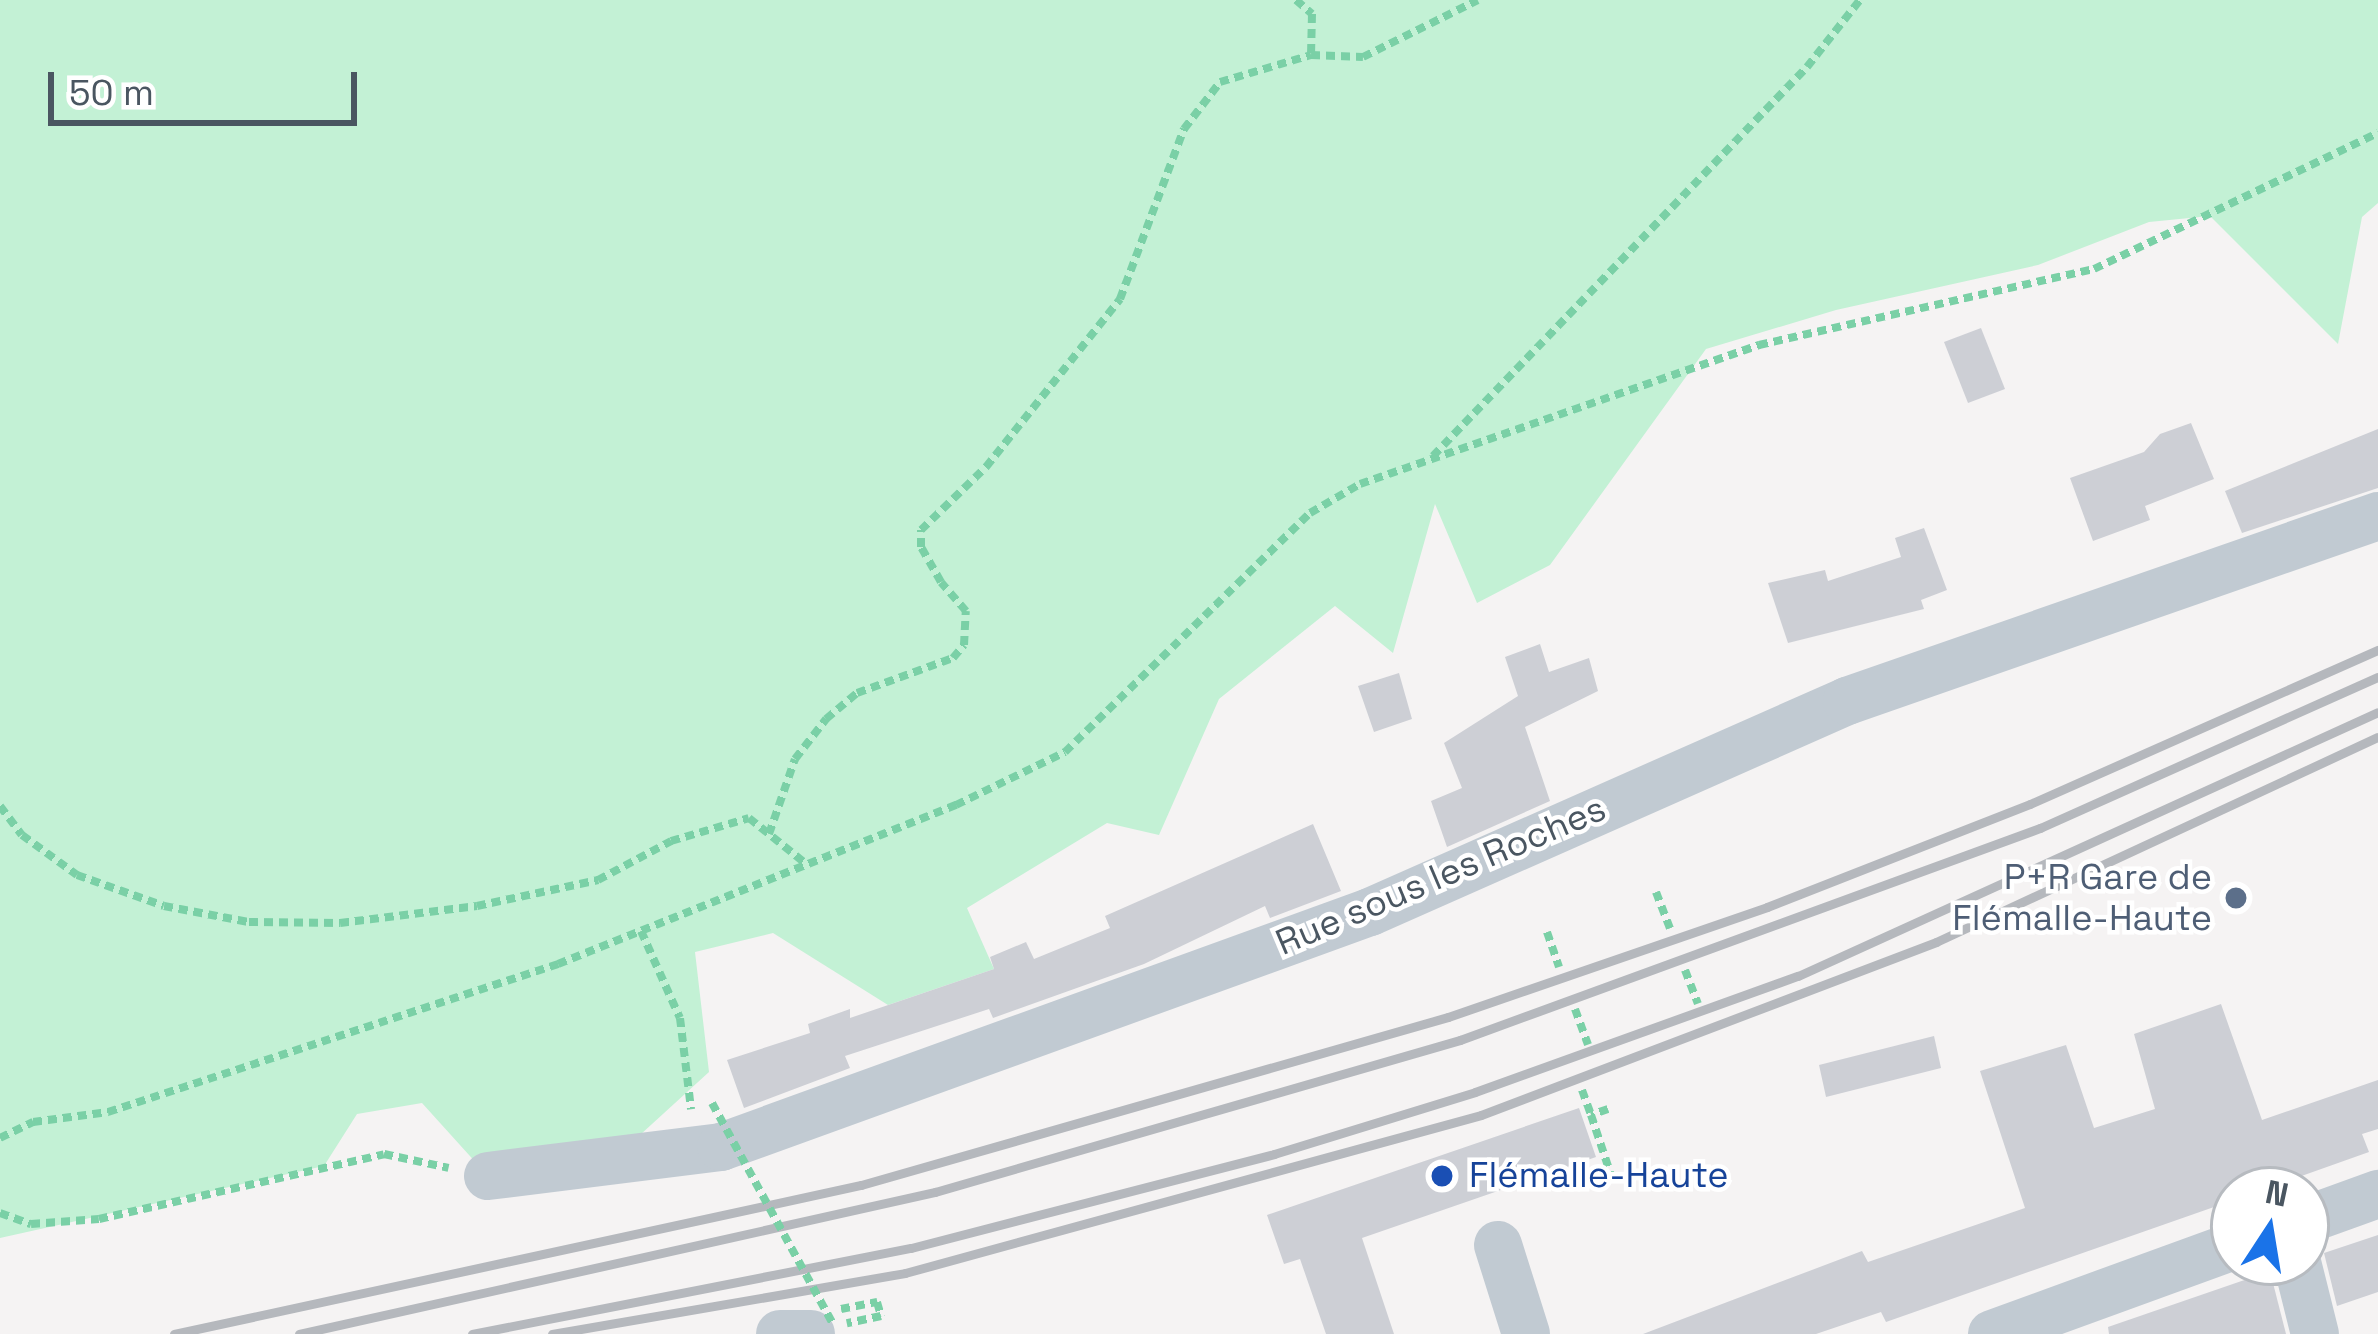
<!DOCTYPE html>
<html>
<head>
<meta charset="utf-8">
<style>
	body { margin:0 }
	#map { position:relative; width:2378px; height:1334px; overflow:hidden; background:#f5f3f3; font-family:"Space Grotesk",sans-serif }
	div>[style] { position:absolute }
	.green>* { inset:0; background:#c3f1d5 }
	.building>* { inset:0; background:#cdcfd5 }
	.path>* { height:8px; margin-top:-4px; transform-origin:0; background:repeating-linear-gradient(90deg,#7ad0a6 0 9px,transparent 0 15px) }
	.minor>* { height:48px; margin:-24px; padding:0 24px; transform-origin:24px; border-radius:24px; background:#c1cad2 }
	.rail>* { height:9px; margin:-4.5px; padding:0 4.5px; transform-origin:4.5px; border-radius:4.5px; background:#b5b8bd }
	.path-bridge>* { height:8px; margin-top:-4px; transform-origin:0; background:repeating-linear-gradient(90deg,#7ad0a6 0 9px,transparent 0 15px) }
	.dots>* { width:33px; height:33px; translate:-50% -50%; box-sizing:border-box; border:6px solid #fff; border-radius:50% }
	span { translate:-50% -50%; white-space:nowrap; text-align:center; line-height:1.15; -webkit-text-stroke:9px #fff; paint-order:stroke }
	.street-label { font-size:36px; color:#4a5661 }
	.service-label { font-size:36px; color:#4e5e75 }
	.right { translate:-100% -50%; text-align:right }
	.transit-label { font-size:36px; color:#164399 }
	.left { translate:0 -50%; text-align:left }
	.north { position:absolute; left:2210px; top:1166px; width:120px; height:120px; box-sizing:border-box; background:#fff; border:3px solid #b7bbc0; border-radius:50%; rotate:12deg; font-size:33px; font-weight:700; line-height:48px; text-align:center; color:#4a5661 }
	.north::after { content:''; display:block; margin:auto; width:42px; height:54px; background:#1a73e8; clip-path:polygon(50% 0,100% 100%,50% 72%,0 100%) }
	.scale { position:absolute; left:48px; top:72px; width:309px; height:54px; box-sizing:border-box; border:6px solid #4a5661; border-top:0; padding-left:15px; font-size:36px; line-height:42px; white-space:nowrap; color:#4a5661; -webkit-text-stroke:9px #fff; paint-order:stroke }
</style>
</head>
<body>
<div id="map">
	<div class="green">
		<div style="clip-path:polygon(0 0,2378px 0,2378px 203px,2362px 217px,2338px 344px,2210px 216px,2149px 222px,2038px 265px,1836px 310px,1706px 349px,1550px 565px,1477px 603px,1435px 504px,1393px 653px,1335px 606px,1219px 699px,1159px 835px,1107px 823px,967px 908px,994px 969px,888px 1005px,773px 933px,695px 952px,709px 1072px,606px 1166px,488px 1176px,422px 1103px,357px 1114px,324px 1166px,0 1238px)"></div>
	</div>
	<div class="building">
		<div style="clip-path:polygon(1981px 328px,2005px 389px,1968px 403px,1944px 342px)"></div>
		<div style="clip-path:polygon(2191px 423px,2214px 479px,2145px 506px,2150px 520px,2093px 541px,2070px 478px,2144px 452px,2160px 434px)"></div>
		<div style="clip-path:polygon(2378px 429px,2378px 488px,2242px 533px,2225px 491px)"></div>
		<div style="clip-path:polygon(1924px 528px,1947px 590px,1921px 600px,1924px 609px,1788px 643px,1768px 583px,1825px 570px,1828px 581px,1901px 557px,1895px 538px)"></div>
		<div style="clip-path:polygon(1540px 644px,1549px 672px,1589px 658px,1598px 691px,1525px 727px,1550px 801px,1447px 847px,1431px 801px,1462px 788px,1444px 743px,1518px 696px,1505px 657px)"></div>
		<div style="clip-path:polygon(1399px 673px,1412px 719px,1374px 732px,1358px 686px)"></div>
		<div style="clip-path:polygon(1313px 824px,1341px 891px,1270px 918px,1265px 906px,1144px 964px,993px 1018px,989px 1009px,845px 1056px,850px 1068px,744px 1108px,727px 1060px,810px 1033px,808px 1024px,850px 1009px,850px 1018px,994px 969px,990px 957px,1026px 942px,1034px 959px,1110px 928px,1105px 916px)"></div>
		<div style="clip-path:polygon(2221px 1004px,2262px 1120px,2378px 1080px,2378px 1129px,2362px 1134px,2369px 1152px,2262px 1190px,2234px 1190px,2234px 1200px,1886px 1322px,1881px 1312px,1816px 1334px,1643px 1334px,1862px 1251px,1868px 1262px,2025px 1208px,1980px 1071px,2066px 1045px,2094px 1128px,2155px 1109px,2134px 1034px)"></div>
		<div style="clip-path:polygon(1934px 1036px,1941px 1068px,1826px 1097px,1819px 1065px)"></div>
		<div style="clip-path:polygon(1579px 1108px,1596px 1157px,1362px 1238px,1394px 1334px,1326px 1334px,1300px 1259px,1284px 1264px,1267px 1215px)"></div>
		<div style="clip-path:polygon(2378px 1235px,2378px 1292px,2337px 1306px,2324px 1253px)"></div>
		<div style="clip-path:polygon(2259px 1275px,2273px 1283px,2286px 1334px,2109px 1334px,2108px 1327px)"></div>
	</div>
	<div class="path">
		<div style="left:1296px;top:0;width:21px;rotate:41deg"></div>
		<div style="left:1312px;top:14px;width:41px;rotate:91.4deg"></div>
		<div style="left:1433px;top:456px;width:540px;rotate:-46.13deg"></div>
		<div style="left:1807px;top:67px;width:85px;rotate:-51.7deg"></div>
		<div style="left:0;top:806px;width:36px;rotate:53deg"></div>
		<div style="left:22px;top:835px;width:68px;rotate:36deg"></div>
		<div style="left:77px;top:875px;width:92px;rotate:19.6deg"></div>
		<div style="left:164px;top:906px;width:86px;rotate:10.7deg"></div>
		<div style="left:249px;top:922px;width:91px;rotate:0.6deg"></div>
		<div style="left:340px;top:923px;width:138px;rotate:-7.1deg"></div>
		<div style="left:477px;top:906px;width:124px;rotate:-12.1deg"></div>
		<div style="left:598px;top:880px;width:83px;rotate:-28.1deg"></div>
		<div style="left:671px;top:841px;width:81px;rotate:-16.4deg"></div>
		<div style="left:749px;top:818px;width:72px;rotate:38.8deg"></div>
		<div style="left:769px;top:834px;width:79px;rotate:-70.9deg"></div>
		<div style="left:795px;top:759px;width:51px;rotate:-52.2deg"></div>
		<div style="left:826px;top:719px;width:40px;rotate:-40deg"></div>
		<div style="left:857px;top:693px;width:102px;rotate:-20deg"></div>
		<div style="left:953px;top:658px;width:17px;rotate:-50deg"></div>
		<div style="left:964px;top:645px;width:34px;rotate:-87deg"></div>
		<div style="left:966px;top:611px;width:38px;rotate:-131deg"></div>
		<div style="left:941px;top:582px;width:40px;rotate:-119.7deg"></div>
		<div style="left:921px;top:547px;width:17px;rotate:-90deg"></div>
		<div style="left:921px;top:530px;width:91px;rotate:-44.1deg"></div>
		<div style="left:986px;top:467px;width:215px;rotate:-51.4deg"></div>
		<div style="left:1120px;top:299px;width:182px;rotate:-69.4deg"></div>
		<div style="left:1184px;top:129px;width:59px;rotate:-52.5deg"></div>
		<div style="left:1220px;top:82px;width:95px;rotate:-16.5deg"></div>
		<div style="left:1311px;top:55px;width:52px;rotate:2.2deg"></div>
		<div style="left:1363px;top:57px;width:128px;rotate:-26.4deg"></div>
		<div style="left:1656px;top:892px;width:39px;rotate:69deg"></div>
		<div style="left:641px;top:931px;width:95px;rotate:65.9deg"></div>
		<div style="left:680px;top:1018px;width:92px;rotate:83.1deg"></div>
		<div style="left:1547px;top:932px;width:37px;rotate:71deg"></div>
		<div style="left:1685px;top:970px;width:36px;rotate:69deg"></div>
		<div style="left:1575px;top:1009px;width:38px;rotate:70deg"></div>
		<div style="left:1582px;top:1090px;width:27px;rotate:70deg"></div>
		<div style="left:1608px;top:1109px;width:18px;rotate:161deg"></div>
		<div style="left:1591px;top:1115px;width:63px;rotate:71.6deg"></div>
		<div style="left:0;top:1138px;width:37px;rotate:-26deg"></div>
		<div style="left:33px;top:1122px;width:76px;rotate:-7.6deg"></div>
		<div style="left:108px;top:1112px;width:474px;rotate:-18.2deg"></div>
		<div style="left:558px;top:964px;width:429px;rotate:-21.8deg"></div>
		<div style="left:956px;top:805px;width:121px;rotate:-25.9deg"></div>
		<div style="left:1065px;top:752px;width:342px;rotate:-44.3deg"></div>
		<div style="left:1310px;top:513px;width:58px;rotate:-30.1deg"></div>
		<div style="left:1360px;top:484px;width:423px;rotate:-19.2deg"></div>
		<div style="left:1759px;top:345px;width:344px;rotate:-12.8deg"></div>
		<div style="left:2094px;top:269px;width:315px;rotate:-25.6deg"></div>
		<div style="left:0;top:1213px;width:33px;rotate:20deg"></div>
		<div style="left:31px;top:1224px;width:68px;rotate:-4.2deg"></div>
		<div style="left:99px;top:1219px;width:292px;rotate:-12.8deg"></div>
		<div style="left:384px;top:1154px;width:66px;rotate:12.2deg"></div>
		<div style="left:841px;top:1309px;width:37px;rotate:-11deg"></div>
		<div style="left:877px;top:1302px;width:15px;rotate:74deg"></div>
		<div style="left:881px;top:1316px;width:35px;rotate:168deg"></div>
	</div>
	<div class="minor">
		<div style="left:488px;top:1176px;width:235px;rotate:-7.1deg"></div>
		<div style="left:721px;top:1147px;width:690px;rotate:-19.91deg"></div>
		<div style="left:1370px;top:912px;width:522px;rotate:-23.86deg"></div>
		<div style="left:1847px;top:701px;width:562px;rotate:-19.21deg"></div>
		<div style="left:2306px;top:1220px;width:77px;rotate:-19.9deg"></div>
		<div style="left:1498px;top:1245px;width:93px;rotate:72.5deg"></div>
		<div style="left:2297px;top:1262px;width:74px;rotate:76deg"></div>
		<div style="left:780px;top:1334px;width:31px"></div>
		<div style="left:1992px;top:1334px;width:258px;rotate:-20deg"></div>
	</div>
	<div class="rail">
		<div style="left:174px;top:1334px;width:703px;rotate:-12.24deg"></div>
		<div style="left:861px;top:1185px;width:611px;rotate:-15.97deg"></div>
		<div style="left:1448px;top:1017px;width:337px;rotate:-19deg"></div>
		<div style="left:1767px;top:907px;width:282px;rotate:-21.4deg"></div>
		<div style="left:2030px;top:804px;width:381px;rotate:-23.9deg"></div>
		<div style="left:299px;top:1334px;width:652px;rotate:-12.59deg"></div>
		<div style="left:935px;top:1192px;width:547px;rotate:-16.15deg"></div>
		<div style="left:1460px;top:1040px;width:618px;rotate:-20.08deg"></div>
		<div style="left:2040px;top:828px;width:370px;rotate:-24.1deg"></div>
		<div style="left:472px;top:1334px;width:447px;rotate:-11.1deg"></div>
		<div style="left:911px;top:1248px;width:375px;rotate:-14.5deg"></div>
		<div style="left:1274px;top:1154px;width:210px;rotate:-17.1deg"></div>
		<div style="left:1475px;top:1092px;width:343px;rotate:-19.8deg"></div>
		<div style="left:1798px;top:976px;width:637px;rotate:-24.47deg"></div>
		<div style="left:552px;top:1334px;width:358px;rotate:-9.8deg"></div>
		<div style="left:905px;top:1273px;width:597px;rotate:-15.34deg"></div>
		<div style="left:1481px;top:1115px;width:487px;rotate:-20.8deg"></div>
		<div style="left:1936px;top:942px;width:487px;rotate:-24.9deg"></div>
	</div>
	<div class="path-bridge">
		<div style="left:712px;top:1103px;width:254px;rotate:61.3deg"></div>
	</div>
	<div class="dots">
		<div style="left:2236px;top:898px;background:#5c6f8a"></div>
		<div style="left:1442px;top:1176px;background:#1a4fb4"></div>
	</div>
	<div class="street-label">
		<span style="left:1441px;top:876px;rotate:-23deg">Rue sous les Roches</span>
	</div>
	<div class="service-label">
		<span class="right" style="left:2212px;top:898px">P+R Gare de<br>Flémalle-Haute</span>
	</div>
	<div class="transit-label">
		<span class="left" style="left:1469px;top:1176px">Flémalle-Haute</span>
	</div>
	<div class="north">N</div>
	<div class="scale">50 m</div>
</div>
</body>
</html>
